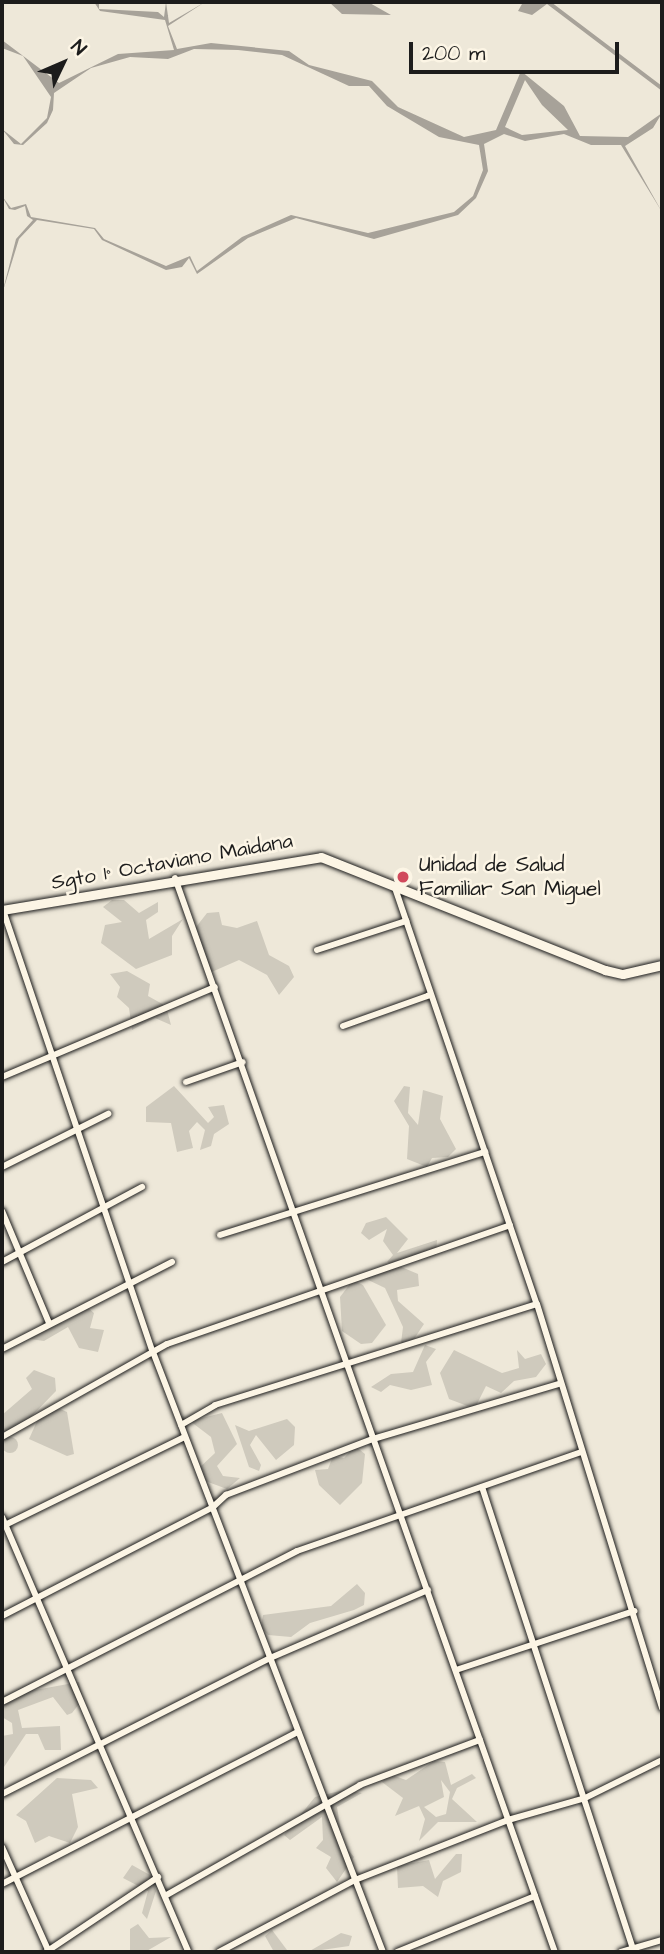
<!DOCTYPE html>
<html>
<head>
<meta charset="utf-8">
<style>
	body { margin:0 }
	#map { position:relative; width:664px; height:1954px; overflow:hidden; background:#eee8d9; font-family:"Architects Daughter",sans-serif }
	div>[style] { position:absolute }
	.green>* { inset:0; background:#cfcabd }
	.round { border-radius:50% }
	.water>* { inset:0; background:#a7a299 }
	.roads { filter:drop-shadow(0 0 2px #1c1c1c) drop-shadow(0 0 2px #1c1c1c) }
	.street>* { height:6px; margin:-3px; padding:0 3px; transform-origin:3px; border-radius:3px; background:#fcf5e5 }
	.secondary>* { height:9px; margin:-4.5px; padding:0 4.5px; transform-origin:4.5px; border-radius:4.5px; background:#fcf5e5 }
	.dots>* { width:19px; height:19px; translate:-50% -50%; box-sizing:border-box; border:4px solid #fcf5e5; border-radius:50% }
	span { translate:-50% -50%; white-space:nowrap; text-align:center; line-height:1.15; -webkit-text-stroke:5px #fcf5e5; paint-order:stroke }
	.street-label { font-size:21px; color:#1c1c1c }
	.poi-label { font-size:21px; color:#1c1c1c }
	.left { translate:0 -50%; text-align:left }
	.frame { position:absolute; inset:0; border:4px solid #1c1c1c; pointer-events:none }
	.north { position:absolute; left:28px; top:28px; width:70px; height:70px; -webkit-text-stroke:5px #fcf5e5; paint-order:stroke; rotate:46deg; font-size:19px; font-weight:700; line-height:28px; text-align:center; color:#1c1c1c }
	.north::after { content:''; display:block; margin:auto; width:24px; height:32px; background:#1c1c1c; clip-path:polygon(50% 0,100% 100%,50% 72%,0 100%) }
	.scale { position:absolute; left:409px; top:42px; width:210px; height:32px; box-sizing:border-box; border:4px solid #1c1c1c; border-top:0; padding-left:9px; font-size:21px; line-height:24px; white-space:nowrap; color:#1c1c1c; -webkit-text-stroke:5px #fcf5e5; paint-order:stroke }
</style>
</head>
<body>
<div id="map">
	<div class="green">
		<div style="clip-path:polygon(112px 900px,124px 900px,139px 913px,158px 902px,158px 912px,146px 920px,149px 939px,183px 919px,172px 936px,172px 955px,136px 969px,101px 943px,105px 925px,122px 922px,103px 907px)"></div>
		<div style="clip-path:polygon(219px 912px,222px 925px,237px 928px,257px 921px,269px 955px,289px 966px,294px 977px,279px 995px,267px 975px,239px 960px,207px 974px,193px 931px,207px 913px)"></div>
		<div style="clip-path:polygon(127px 971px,150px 984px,148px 996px,166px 1006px,171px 1025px,155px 1018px,132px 1030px,129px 1008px,117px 997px,120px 987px,110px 974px)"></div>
		<div style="clip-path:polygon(174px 1086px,208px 1123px,214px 1117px,208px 1107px,224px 1105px,229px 1124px,214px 1134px,211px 1146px,200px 1150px,205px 1130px,197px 1122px,189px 1131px,193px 1148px,177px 1152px,171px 1123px,146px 1122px,146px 1107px)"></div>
		<div style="clip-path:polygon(404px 1086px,410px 1087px,408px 1113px,418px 1125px,423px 1090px,443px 1096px,440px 1119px,456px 1149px,448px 1157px,432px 1158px,427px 1167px,407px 1159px,409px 1126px,394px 1101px)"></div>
		<div style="clip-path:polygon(386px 1217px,408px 1239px,397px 1253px,437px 1240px,436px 1255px,399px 1266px,418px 1274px,419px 1286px,397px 1290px,398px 1301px,424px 1324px,412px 1342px,401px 1343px,403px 1327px,385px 1288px,364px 1278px,396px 1266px,387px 1262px,393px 1255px,383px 1241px,387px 1229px,369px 1240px,361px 1233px,366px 1223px)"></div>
		<div style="clip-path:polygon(353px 1280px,363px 1285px,386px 1325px,372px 1343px,361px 1344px,342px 1331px,340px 1297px)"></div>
		<div style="clip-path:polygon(88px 1308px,94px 1313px,90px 1328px,104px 1330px,98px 1352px,79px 1348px,68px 1327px,44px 1341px,30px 1339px,47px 1318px,62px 1323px)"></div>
		<div style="clip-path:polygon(425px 1345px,436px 1349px,426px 1362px,432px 1385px,411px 1390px,390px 1385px,381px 1392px,371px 1387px,391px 1374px,413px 1372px)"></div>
		<div style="clip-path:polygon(454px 1350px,502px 1373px,519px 1368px,517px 1350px,525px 1359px,541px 1354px,546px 1364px,536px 1377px,514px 1381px,501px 1393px,486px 1386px,475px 1408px,470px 1407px,449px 1399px,440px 1373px)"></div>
		<div style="clip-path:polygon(34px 1370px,55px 1378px,56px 1391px,24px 1424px,2px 1432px,2px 1415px,32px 1389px,26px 1378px)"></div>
		<div style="clip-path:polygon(56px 1407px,67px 1412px,74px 1454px,67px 1456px,29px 1439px,38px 1419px)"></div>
		<div style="clip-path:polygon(222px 1413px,237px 1444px,217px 1466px,223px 1476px,240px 1478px,227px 1489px,200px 1479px,198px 1469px,215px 1453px,211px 1437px,190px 1421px)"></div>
		<div style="clip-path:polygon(287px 1419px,295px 1427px,294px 1445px,276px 1460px,256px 1435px,250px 1445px,261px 1465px,259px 1471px,249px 1467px,235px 1425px,249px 1431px)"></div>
		<div class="round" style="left:2px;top:1437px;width:16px;height:16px"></div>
		<div style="clip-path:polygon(355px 1446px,365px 1454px,362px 1483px,340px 1505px,319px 1485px,315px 1470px,328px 1469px,333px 1456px,344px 1458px)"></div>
		<div style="clip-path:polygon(357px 1584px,365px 1593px,364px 1605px,354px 1610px,310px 1623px,291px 1637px,268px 1635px,261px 1627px,263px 1615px,331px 1606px)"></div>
		<div style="clip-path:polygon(79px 1682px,83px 1699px,72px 1713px,67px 1715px,53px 1697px,18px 1710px,22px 1728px,60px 1726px,61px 1750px,45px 1750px,38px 1734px,26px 1734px,2px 1770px,2px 1736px,13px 1734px,12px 1723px,2px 1717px,2px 1696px)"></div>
		<div style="clip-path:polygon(evenodd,434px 1761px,445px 1762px,451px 1785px,472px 1774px,476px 1778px,457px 1788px,452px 1799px,477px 1822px,438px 1822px,419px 1841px,425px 1819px,419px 1806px,395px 1816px,403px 1798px,382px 1782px,389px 1774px,406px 1780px,434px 1761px,441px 1780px,450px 1792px,446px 1814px,436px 1817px,424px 1807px,444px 1797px,441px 1780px)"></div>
		<div style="clip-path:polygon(57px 1778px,91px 1780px,98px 1788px,72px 1794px,78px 1827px,70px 1843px,49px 1836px,35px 1843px,26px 1821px,16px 1815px)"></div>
		<div style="clip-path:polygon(344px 1790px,362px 1793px,337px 1807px,343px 1844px,354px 1857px,337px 1882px,326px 1868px,331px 1857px,316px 1848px,323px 1840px,322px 1817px,290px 1840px,284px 1835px,315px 1797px)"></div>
		<div style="clip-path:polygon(456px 1854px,462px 1854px,461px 1872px,443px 1881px,438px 1897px,423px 1886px,398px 1888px,397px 1866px,429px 1860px,435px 1879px)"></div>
		<div style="clip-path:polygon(132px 1865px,150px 1875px,156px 1891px,147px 1919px,142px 1913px,148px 1891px,123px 1878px)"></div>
		<div style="clip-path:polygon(138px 1924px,149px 1938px,171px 1937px,145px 1952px,130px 1952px,130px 1929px)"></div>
		<div style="clip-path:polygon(272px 1930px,287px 1950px,301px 1952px,274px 1952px,265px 1936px)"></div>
		<div style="clip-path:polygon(341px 1933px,352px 1936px,349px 1946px,308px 1952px)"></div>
	</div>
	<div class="water">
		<div style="clip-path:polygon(evenodd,94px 2px,99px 2px,99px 9px,158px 12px,164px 17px,166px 2px,169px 23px,205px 2px,168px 26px,177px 49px,211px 43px,289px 51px,309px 65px,372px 81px,398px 107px,464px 137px,496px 130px,521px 71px,564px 106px,580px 136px,628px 137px,662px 113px,653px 128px,625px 146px,662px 212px,621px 145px,591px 145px,564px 134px,525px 141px,504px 134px,484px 144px,488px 171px,476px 198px,458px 215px,374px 239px,296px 218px,248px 238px,197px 274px,189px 258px,182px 267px,166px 270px,102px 240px,94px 229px,37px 220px,19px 239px,2px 294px,16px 239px,33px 220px,27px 216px,25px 206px,15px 210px,9px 209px,2px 196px,11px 208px,26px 204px,31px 217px,95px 228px,104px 239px,166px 266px,190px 256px,197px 271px,242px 237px,291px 215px,368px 233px,454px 212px,473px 196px,483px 170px,479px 145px,439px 137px,387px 106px,369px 86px,349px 86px,282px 55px,238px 50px,194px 49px,168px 59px,130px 57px,91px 68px,54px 93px,53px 110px,47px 123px,23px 145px,14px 144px,2px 129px,21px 144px,47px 118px,51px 97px,23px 56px,2px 48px,2px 40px,59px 83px,118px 54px,174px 50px,165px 20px,100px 11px,94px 2px,525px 80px,542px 105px,568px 130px,522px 135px,505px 127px,525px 80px)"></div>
		<div style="clip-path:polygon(303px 2px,368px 2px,391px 15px,342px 14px,329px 2px)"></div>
		<div style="clip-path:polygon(551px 2px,662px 86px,662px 91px,547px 4px,532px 15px,518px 11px,522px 4px)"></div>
	</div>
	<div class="roads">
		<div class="street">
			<div style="left:175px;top:878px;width:1139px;rotate:70.52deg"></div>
			<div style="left:394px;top:885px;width:443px;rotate:71.2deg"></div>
			<div style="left:537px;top:1304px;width:423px;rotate:72.8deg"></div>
			<div style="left:3px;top:910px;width:467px;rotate:71.3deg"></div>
			<div style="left:153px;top:1352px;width:643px;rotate:69.03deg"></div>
			<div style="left:317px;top:950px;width:94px;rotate:-18deg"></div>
			<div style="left:343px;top:1026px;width:92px;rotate:-19.6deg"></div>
			<div style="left:2px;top:1077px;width:231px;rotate:-22.9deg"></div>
			<div style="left:186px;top:1082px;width:60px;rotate:-19.3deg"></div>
			<div style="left:2px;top:1167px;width:119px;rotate:-26.6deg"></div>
			<div style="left:2px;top:1211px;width:121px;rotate:67.2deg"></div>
			<div style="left:220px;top:1235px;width:278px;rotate:-17.4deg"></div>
			<div style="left:2px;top:1262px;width:159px;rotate:-28.2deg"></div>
			<div style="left:2px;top:1349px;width:191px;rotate:-27.1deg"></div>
			<div style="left:181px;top:1425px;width:39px;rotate:-30deg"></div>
			<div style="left:215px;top:1405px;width:337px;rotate:-17.4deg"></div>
			<div style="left:2px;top:1437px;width:189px;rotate:-29.4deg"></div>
			<div style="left:167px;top:1344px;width:363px;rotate:-19.1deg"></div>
			<div style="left:482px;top:1487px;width:489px;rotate:71.9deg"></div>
			<div style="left:2px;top:1517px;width:473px;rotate:66.8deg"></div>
			<div style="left:5px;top:1525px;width:200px;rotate:-26.1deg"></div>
			<div style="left:2px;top:1616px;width:237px;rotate:-27.3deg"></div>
			<div style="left:213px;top:1507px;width:18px;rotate:-43deg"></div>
			<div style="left:226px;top:1495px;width:157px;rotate:-20.9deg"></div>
			<div style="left:373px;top:1439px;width:194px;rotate:-16.5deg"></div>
			<div style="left:456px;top:1670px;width:188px;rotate:-18.3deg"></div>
			<div style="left:2px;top:1702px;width:331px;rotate:-27.1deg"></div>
			<div style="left:297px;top:1551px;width:301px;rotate:-19.2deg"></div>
			<div style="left:2px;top:1794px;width:301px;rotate:-26.9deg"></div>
			<div style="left:270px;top:1658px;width:172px;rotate:-23.3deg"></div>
			<div style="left:2px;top:1847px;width:115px;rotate:65.9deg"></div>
			<div style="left:2px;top:1884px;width:333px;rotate:-27.2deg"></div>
			<div style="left:165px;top:1896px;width:224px;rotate:-29.6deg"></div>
			<div style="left:360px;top:1785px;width:128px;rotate:-20.6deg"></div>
			<div style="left:46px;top:1952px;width:135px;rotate:-33.8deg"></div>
			<div style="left:219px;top:1952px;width:154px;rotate:-27.9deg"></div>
			<div style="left:355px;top:1880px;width:164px;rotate:-21.4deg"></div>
			<div style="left:508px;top:1820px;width:80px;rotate:-15.9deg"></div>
			<div style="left:585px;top:1798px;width:86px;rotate:-26.3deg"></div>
			<div style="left:397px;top:1952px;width:149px;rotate:-22.1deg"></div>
			<div style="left:621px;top:1952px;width:43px;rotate:-16.3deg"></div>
		</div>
		<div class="secondary">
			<div style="left:2px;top:910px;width:323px;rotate:-9.4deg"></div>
			<div style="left:321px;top:857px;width:306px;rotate:21.7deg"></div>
			<div style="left:605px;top:970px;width:18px;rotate:13deg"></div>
			<div style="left:623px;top:974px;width:40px;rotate:-13deg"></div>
		</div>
	</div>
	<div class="dots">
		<div style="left:403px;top:877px;background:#d1495b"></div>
	</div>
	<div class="street-label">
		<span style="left:172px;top:862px;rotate:-10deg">Sgto 1° Octaviano Maidana</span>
	</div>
	<div class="poi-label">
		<span class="left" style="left:419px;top:877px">Unidad de Salud<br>Familiar San Miguel</span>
	</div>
	<div class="frame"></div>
	<div class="north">N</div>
	<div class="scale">200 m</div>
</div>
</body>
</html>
